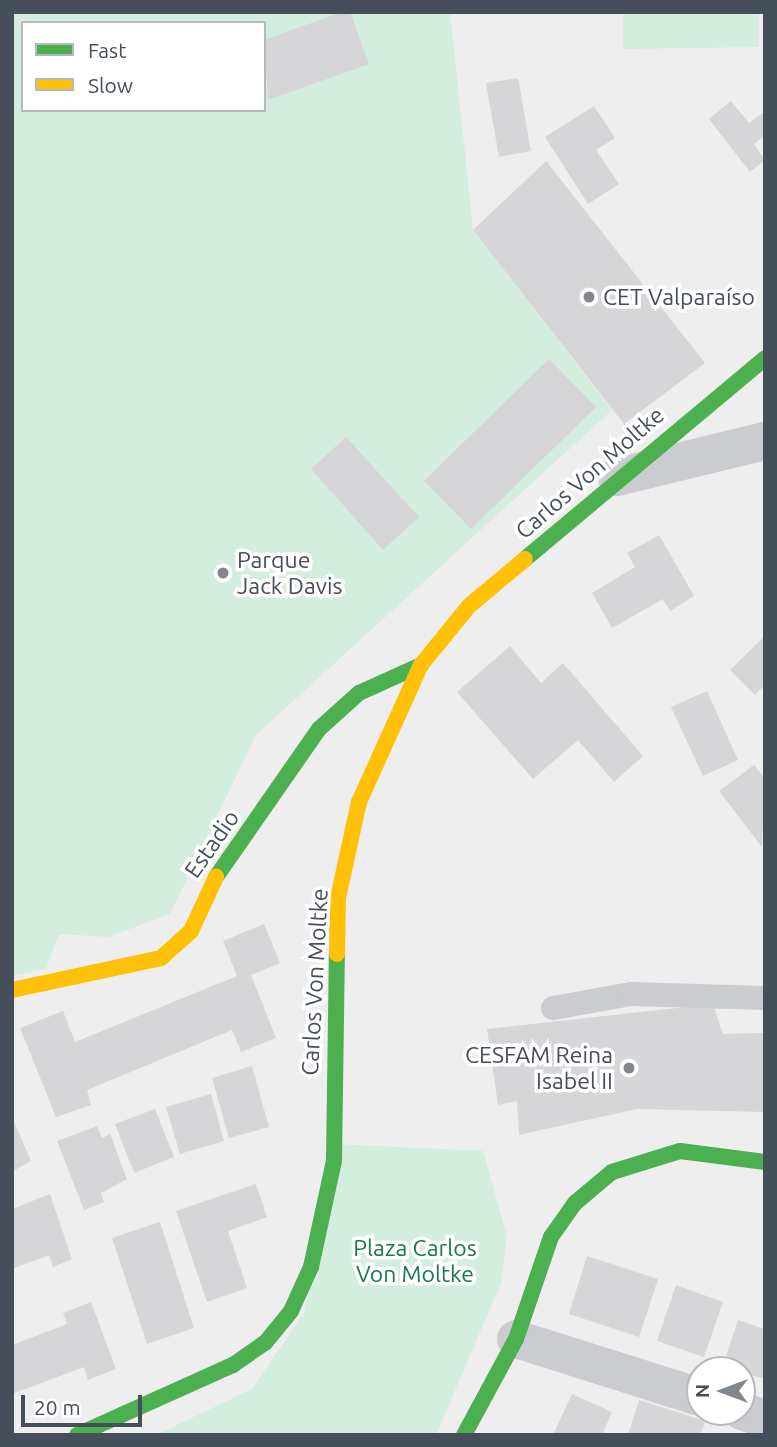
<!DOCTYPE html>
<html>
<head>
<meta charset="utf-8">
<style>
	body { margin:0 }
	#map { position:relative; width:777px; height:1447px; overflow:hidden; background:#efeeee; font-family:Ubuntu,sans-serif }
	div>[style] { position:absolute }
	.green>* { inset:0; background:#d3eddf }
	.building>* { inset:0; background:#d6d6d8 }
	.lane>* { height:24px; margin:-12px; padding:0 12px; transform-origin:12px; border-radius:12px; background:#cacccf }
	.street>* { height:38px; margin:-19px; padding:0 19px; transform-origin:19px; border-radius:19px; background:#cacccf }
	.fast>* { height:16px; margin:-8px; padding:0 8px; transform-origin:8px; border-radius:8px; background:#4caf50 }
	.slow>* { height:16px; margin:-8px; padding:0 8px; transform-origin:8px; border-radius:8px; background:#ffc107 }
	.dots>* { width:19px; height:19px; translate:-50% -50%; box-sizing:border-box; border:4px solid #fff; border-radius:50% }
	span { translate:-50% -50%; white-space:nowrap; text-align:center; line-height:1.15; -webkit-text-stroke:7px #fff; paint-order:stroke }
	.poi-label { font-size:23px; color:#464f59 }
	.left { translate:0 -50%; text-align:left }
	.right { translate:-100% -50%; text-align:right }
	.street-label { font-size:23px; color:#464f59 }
	.park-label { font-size:23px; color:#1a774e }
	.frame { position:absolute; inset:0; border:14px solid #464f59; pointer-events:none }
	.legend { position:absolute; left:21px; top:21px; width:245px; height:91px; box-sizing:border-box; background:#fff; border:2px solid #b5b9bd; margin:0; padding:9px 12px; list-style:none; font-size:21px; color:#464f59 }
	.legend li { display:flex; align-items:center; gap:14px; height:35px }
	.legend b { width:35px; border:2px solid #b5b9bd }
	.north { position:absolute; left:686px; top:1356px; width:70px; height:70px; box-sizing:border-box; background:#fff; border:2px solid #b5b9bd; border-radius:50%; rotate:270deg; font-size:19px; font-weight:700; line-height:28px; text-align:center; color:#464f59 }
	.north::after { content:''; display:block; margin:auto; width:24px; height:32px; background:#81878d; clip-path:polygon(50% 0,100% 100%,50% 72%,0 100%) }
	.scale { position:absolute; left:21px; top:1395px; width:121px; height:32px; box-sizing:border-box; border:4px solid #464f59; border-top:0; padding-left:9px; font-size:21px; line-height:24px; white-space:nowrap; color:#464f59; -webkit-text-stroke:5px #fff; paint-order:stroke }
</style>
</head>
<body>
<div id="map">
	<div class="green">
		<div style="clip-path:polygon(evenodd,12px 12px,450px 12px,473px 230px,612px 410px,256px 735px,170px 914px,108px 937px,59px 934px,46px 969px,12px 976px,12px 12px,23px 23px,264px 23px,264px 110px,23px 110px,23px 23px)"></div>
		<div style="clip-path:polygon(623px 12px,759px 12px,759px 47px,623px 49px)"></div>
		<div style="clip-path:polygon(334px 1144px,483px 1151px,507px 1236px,501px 1283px,436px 1435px,156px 1435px,252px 1389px,304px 1313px)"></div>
	</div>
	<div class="building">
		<div style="clip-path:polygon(342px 12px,350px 12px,369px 64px,268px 100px,264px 40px)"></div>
		<div style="clip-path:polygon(518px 78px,531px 151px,499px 157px,486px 83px)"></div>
		<div style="clip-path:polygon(731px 101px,749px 123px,765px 111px,765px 135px,754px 144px,765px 160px,750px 172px,709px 119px)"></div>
		<div style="clip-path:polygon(594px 106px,615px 138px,596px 150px,619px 184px,588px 204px,545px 137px)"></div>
		<div style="clip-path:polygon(546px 161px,705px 363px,624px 424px,473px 230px)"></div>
		<div style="clip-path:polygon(549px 359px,596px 407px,471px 529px,424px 481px)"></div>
		<div style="clip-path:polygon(346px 437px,419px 517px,383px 550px,311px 469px)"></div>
		<div style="clip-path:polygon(659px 535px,694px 596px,670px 611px,663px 599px,612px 628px,592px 593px,635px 567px,627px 553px)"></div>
		<div style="clip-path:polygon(765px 636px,765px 685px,755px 695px,730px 670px)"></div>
		<div style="clip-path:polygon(510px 646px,541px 683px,563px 663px,643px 756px,614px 782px,578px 740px,533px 779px,457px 692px)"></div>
		<div style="clip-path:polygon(707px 691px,738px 760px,703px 776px,671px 707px)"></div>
		<div style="clip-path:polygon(754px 765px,765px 779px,762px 847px,719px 791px)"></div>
		<div style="clip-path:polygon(264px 924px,280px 963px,251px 975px,276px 1038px,241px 1052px,232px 1030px,87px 1090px,91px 1105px,56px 1117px,20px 1028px,63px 1011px,75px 1042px,237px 976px,223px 941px)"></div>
		<div style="clip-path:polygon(713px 1004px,723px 1034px,765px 1033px,765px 1112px,637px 1109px,519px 1135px,517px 1101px,498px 1105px,487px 1029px)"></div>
		<div style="clip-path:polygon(252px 1066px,269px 1127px,229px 1138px,212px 1078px)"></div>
		<div style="clip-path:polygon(211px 1094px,224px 1141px,180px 1154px,166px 1107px)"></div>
		<div style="clip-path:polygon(155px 1109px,174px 1157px,134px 1173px,115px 1124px)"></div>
		<div style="clip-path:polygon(12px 1117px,31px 1161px,13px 1171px,12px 1169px)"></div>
		<div style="clip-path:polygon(97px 1126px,102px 1138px,110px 1134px,127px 1179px,101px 1193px,104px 1202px,84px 1210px,57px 1141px)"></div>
		<div style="clip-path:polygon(256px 1184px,267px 1217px,228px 1231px,247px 1288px,207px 1302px,176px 1211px)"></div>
		<div style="clip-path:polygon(50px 1194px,72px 1259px,53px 1267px,49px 1255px,12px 1269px,12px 1209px)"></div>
		<div style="clip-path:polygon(160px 1222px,194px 1328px,147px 1344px,112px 1238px)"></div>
		<div style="clip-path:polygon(587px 1256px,658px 1279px,639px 1337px,569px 1314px)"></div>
		<div style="clip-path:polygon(676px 1285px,723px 1302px,704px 1357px,657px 1341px)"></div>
		<div style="clip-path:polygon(91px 1302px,116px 1369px,88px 1380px,84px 1367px,12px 1394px,12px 1345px,67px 1324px,63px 1313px)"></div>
		<div style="clip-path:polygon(738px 1320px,765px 1329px,765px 1379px,723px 1366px)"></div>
		<div style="clip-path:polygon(572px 1394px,612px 1412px,602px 1435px,553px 1435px)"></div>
		<div style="clip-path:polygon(639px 1400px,705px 1421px,700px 1435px,628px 1435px)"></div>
	</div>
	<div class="lane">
		<div style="left:553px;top:1008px;width:79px;rotate:-10.2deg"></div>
		<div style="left:631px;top:994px;width:134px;rotate:1.7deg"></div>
	</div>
	<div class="street">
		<div style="left:617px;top:477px;width:152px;rotate:-13.7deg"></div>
		<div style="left:516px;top:1339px;width:193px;rotate:17.5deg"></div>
		<div style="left:742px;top:1411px;width:24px;rotate:19deg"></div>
	</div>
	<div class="fast">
		<div style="left:525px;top:559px;width:313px;rotate:-39.9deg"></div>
		<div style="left:216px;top:877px;width:180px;rotate:-55.2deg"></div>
		<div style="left:319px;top:729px;width:54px;rotate:-42deg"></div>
		<div style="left:359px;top:693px;width:68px;rotate:-24.3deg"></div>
		<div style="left:77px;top:1435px;width:171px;rotate:-24.2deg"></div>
		<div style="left:233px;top:1365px;width:39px;rotate:-35deg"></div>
		<div style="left:265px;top:1343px;width:41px;rotate:-50.9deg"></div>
		<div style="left:291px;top:1311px;width:48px;rotate:-65.6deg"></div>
		<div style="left:311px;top:1267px;width:108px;rotate:-77.8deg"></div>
		<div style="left:334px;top:1161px;width:207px;rotate:-89.2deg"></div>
		<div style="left:464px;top:1435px;width:109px;rotate:-61.6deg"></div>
		<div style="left:516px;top:1339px;width:108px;rotate:-71.1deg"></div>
		<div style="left:551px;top:1237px;width:42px;rotate:-54.8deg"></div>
		<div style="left:575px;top:1203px;width:48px;rotate:-40deg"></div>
		<div style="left:612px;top:1172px;width:71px;rotate:-17.2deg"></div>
		<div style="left:680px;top:1151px;width:86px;rotate:7.4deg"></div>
	</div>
	<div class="slow">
		<div style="left:337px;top:954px;width:56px;rotate:-89deg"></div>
		<div style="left:338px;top:898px;width:98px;rotate:-77.7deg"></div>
		<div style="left:359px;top:802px;width:150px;rotate:-65.7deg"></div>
		<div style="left:421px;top:665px;width:76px;rotate:-50.9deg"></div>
		<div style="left:469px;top:606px;width:73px;rotate:-40deg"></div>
		<div style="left:12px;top:990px;width:152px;rotate:-12.1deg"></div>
		<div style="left:161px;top:958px;width:40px;rotate:-42deg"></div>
		<div style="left:191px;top:931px;width:60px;rotate:-65.2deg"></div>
	</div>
	<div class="dots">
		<div style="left:589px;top:297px;background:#81878d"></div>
		<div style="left:223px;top:573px;background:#81878d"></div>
		<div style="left:629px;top:1068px;background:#81878d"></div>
	</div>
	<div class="poi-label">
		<span class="left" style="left:603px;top:297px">CET Valparaíso</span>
		<span class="left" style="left:237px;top:573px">Parque<br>Jack Davis</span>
		<span class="right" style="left:613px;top:1068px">CESFAM Reina<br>Isabel II</span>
	</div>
	<div class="street-label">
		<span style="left:590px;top:473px;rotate:-41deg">Carlos Von Moltke</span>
		<span style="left:212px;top:844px;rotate:-55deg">Estadio</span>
		<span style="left:315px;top:982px;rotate:-87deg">Carlos Von Moltke</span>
	</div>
	<div class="park-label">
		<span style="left:415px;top:1261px">Plaza Carlos<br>Von Moltke</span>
	</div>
	<div class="frame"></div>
	<ul class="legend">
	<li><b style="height:9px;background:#4caf50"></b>Fast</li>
	<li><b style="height:9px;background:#ffc107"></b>Slow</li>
	</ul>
	<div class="north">N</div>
	<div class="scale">20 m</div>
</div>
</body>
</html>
